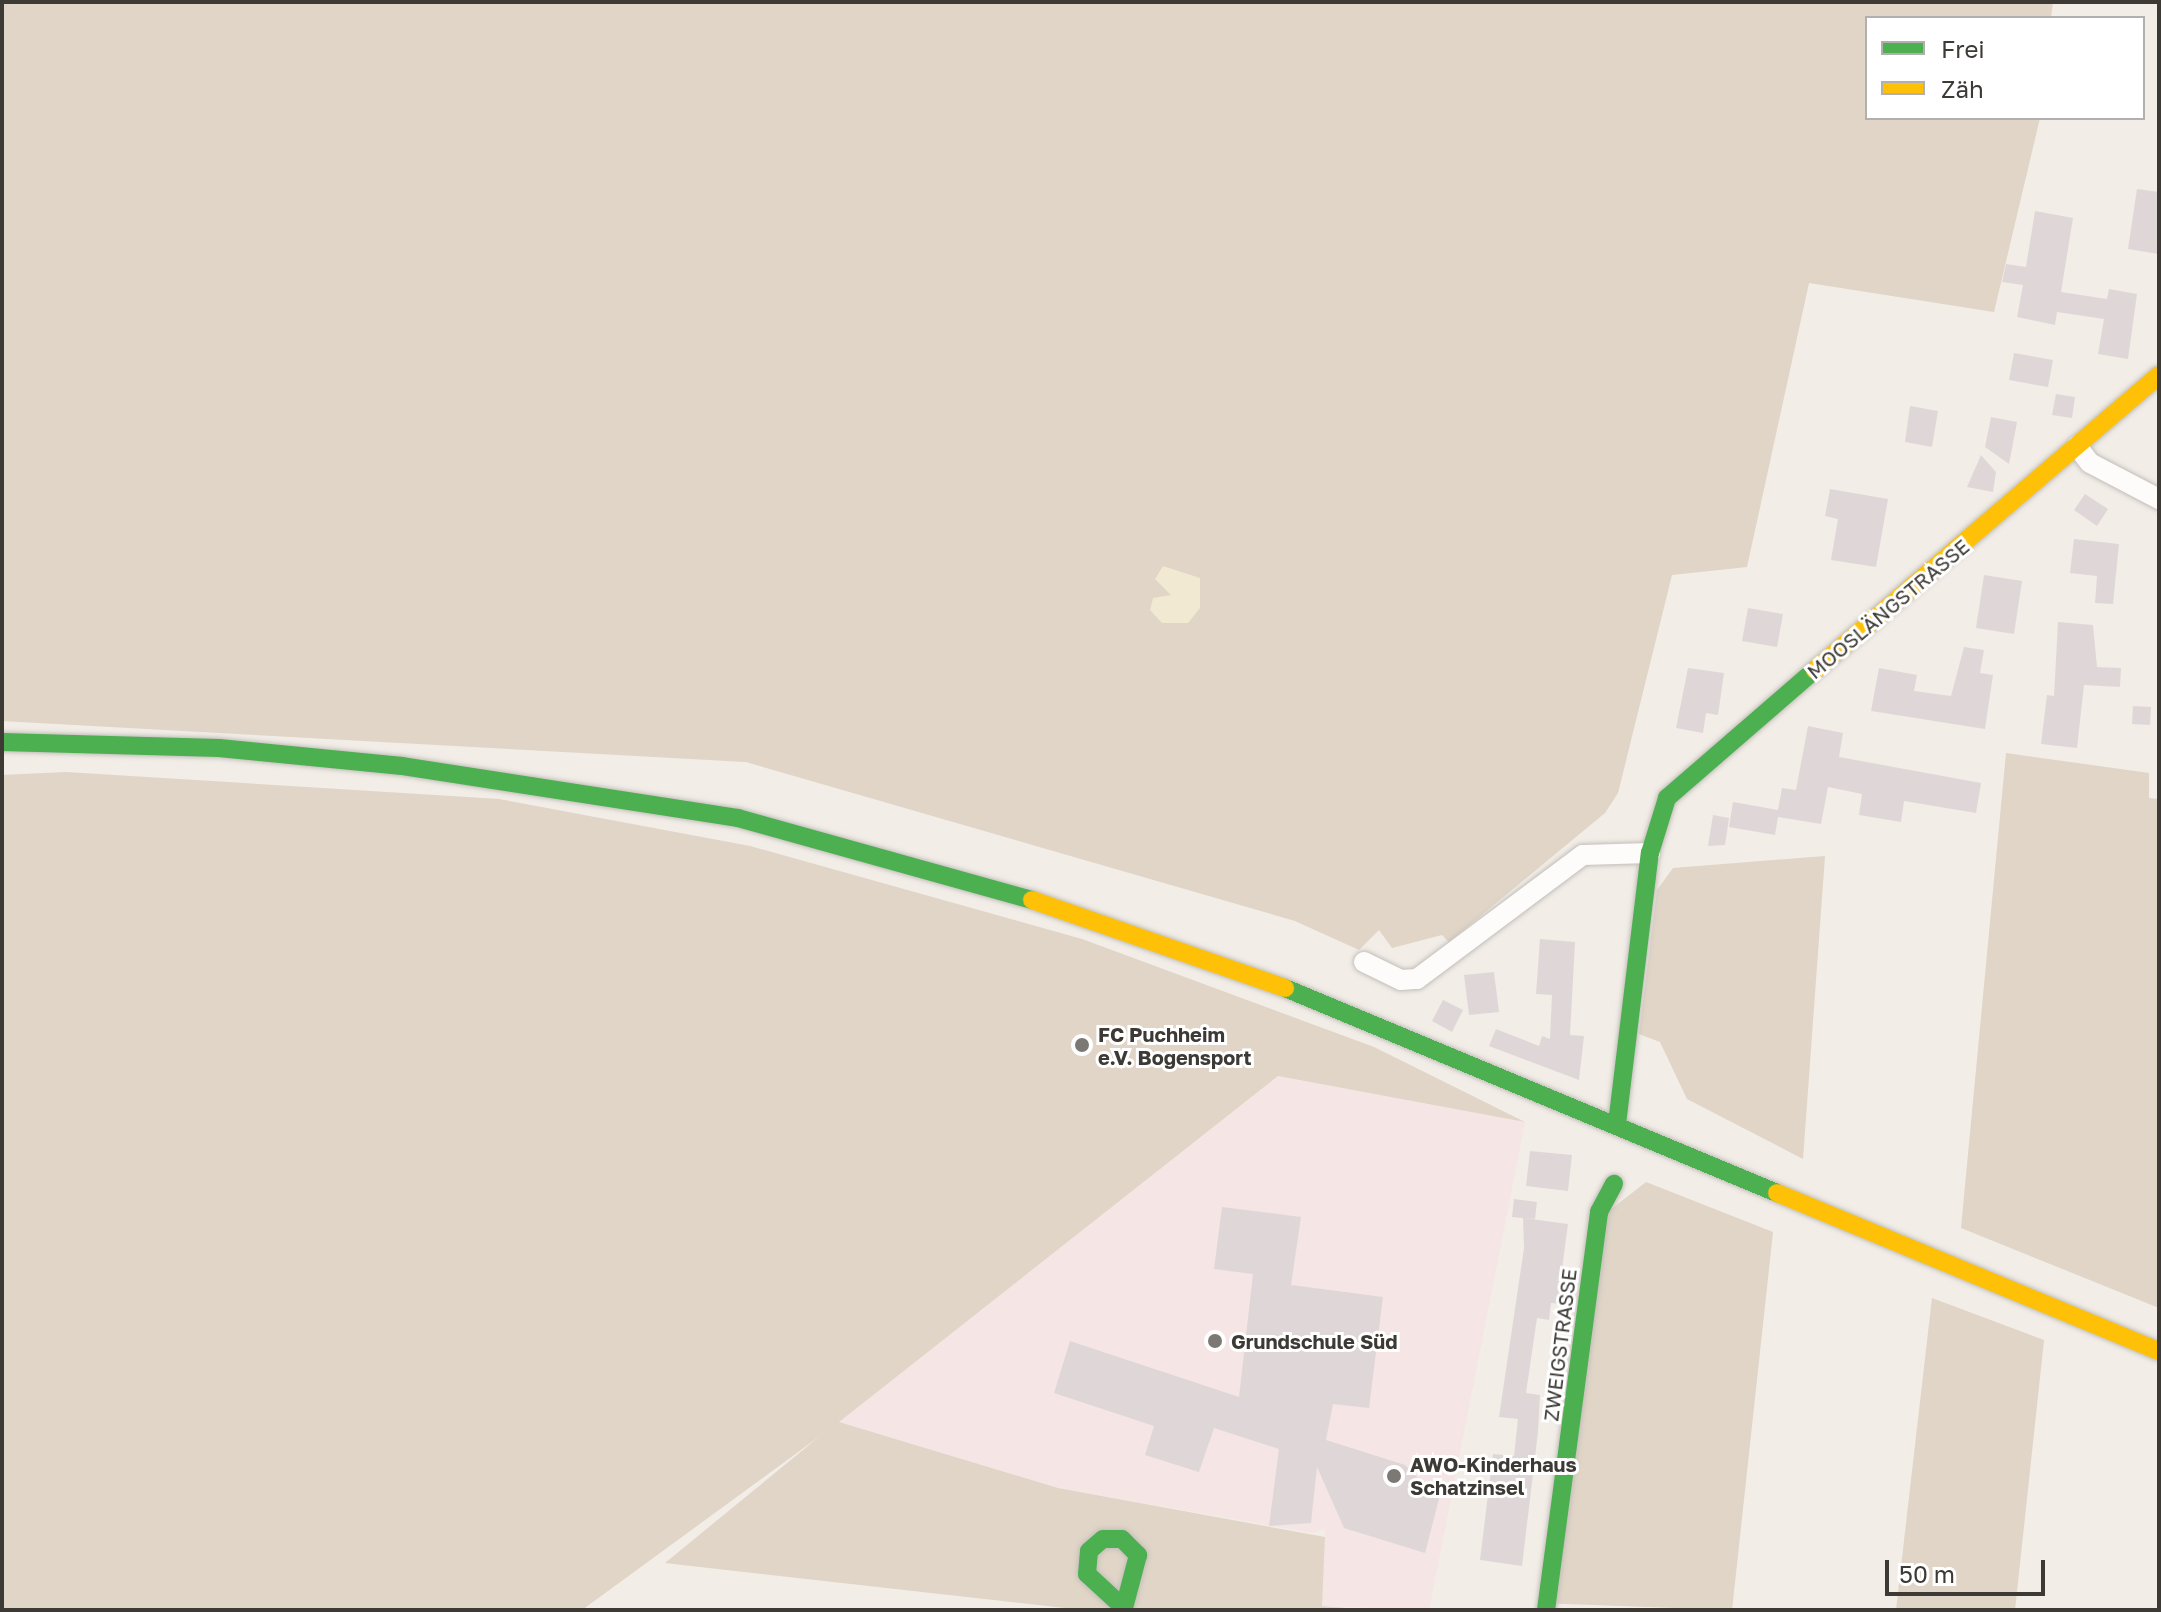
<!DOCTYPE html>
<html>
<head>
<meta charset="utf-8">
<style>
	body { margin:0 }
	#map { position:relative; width:2161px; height:1612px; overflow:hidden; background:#f2ede7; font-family:"Golos Text",sans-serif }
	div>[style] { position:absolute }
	.education>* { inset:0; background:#f5e5e5 }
	.green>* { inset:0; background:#e0d5c6 }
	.sand>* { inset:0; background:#f1e9d2 }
	.building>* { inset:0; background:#dfd7d7 }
	.roads { filter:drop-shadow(0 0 2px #c2bfba) drop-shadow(0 0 2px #c2bfba) }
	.street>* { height:20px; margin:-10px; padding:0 10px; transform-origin:10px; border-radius:10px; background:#fdfcfb }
	.fast>* { height:18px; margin:-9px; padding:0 9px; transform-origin:9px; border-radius:9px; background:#4caf50 }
	.slow>* { height:18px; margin:-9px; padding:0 9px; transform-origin:9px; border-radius:9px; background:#ffc107 }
	.dots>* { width:22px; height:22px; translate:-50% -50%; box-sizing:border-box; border:4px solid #fff; border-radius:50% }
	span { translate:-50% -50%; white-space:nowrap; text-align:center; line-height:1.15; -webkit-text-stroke:6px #fff; paint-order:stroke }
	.street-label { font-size:20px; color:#3d3a36 }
	.poi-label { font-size:20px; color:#3d3a36; font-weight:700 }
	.left { translate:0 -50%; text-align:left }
	.frame { position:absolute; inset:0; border:4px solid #3d3a36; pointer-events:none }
	.legend { position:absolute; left:1865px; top:16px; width:280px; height:104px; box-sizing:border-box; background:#fff; border:2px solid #b1b0af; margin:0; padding:10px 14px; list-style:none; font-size:24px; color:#3d3a36 }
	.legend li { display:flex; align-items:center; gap:16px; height:40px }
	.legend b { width:40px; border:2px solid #b1b0af }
	.scale { position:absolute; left:1885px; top:1560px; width:160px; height:36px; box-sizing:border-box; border:4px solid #3d3a36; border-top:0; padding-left:10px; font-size:24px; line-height:28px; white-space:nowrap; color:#3d3a36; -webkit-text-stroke:6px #fff; paint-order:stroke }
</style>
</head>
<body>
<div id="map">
	<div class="education">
		<div style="clip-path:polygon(1278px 1076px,1525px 1122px,1429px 1610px,1322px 1606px,1325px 1528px,1313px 1533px,1058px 1488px,839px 1422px)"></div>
	</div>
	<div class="green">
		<div style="clip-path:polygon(2px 2px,2053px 2px,2051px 18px,1867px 18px,1867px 118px,2040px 118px,1994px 312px,1809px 283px,1747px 567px,1672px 575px,1618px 793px,1605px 813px,1449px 942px,1442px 935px,1392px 948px,1379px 930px,1359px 950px,1295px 921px,746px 762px,2px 721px)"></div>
		<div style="clip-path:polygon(2006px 753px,2149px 773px,2149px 798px,2159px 799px,2159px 1308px,1961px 1228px)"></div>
		<div style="clip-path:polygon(66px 772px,499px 799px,750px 846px,1082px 939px,1374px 1047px,1525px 1122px,1278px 1076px,839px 1422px,1058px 1488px,1325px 1537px,1322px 1606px,1370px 1610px,1083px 1610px,665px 1563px,820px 1436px,582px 1610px,2px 1610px,2px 775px)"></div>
		<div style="clip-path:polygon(1825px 856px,1803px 1159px,1687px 1099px,1660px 1042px,1639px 1034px,1657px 890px,1673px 868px)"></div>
		<div style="clip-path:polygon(1646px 1182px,1773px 1232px,1732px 1610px,1538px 1603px,1605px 1214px)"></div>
		<div style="clip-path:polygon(1932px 1298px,2044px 1340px,2015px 1610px,1896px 1610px)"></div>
	</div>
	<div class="sand">
		<div style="clip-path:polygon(1163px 566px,1200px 578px,1200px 608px,1188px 623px,1162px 623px,1150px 610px,1153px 598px,1171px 595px,1155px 579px)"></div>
	</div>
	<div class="building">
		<div style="clip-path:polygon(2137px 189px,2159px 192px,2159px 254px,2128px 249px)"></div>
		<div style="clip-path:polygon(2035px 211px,2073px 218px,2061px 292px,2107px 299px,2109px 289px,2137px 294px,2128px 359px,2098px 354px,2104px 319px,2057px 312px,2055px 325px,2017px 317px,2023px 285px,2002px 282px,2006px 264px,2026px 267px)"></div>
		<div style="clip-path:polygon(2014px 353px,2053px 360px,2048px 387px,2009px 380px)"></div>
		<div style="clip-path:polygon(2056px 394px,2075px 397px,2072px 418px,2052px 415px)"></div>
		<div style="clip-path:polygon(1910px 406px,1938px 411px,1932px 447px,1905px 442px)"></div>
		<div style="clip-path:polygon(1991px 417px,2017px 422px,2009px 464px,1985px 447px)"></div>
		<div style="clip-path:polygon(1981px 455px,1996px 472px,1993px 492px,1967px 487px)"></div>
		<div style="clip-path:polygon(1830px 489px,1888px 499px,1876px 567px,1831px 560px,1838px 519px,1825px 516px)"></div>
		<div style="clip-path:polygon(2085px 494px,2108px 509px,2097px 526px,2074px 510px)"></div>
		<div style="clip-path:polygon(2074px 539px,2119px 544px,2113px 604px,2095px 603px,2097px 576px,2070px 573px)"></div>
		<div style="clip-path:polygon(1984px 575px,2022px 581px,2014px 634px,1976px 628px)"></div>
		<div style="clip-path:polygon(1748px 608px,1783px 614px,1777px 647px,1742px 641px)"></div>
		<div style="clip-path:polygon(2058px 622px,2093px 625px,2097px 667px,2121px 668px,2120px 687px,2084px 685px,2077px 748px,2041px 744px,2047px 695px,2054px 696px)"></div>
		<div style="clip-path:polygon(1964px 647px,1984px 650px,1980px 673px,1993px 675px,1985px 729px,1871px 711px,1879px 668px,1917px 675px,1914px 691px,1951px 696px)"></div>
		<div style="clip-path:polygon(1688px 668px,1724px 673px,1718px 715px,1706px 713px,1703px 733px,1676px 728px)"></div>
		<div style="clip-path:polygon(2133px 706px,2151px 707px,2150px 725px,2132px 724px)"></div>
		<div style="clip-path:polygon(1808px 726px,1843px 733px,1839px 757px,1981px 783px,1976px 813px,1904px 801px,1901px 822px,1859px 815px,1862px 794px,1828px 787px,1821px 824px,1778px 817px,1775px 835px,1729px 827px,1733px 802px,1778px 810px,1782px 788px,1796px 790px)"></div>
		<div style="clip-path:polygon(1713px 815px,1729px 818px,1725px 845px,1708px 846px)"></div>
		<div style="clip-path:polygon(1540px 939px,1575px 942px,1570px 1035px,1584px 1036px,1579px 1080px,1489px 1046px,1496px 1029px,1539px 1046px,1542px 1036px,1550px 1039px,1552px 995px,1536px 994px)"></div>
		<div style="clip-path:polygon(1494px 972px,1499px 1012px,1469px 1015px,1464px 975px)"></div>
		<div style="clip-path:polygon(1443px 1000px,1463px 1010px,1452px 1032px,1432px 1021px)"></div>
		<div style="clip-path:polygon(1530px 1151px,1572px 1155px,1568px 1191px,1526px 1186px)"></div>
		<div style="clip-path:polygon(1514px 1199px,1537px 1202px,1535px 1219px,1524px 1218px,1568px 1224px,1560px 1284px,1572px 1287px,1568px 1305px,1551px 1303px,1549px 1320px,1537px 1318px,1526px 1393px,1540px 1395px,1538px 1432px,1522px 1566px,1480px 1560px,1493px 1454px,1514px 1456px,1518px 1419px,1499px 1417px,1524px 1248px,1523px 1218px,1512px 1217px)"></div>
		<div style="clip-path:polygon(1222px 1207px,1301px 1217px,1291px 1285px,1383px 1297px,1369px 1408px,1333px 1404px,1326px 1440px,1405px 1465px,1439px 1499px,1425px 1553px,1344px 1528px,1317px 1467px,1311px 1523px,1269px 1526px,1279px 1449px,1214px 1428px,1199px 1472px,1145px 1455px,1154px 1426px,1054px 1393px,1070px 1341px,1239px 1397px,1253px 1274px,1214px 1269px)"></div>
	</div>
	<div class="roads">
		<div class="street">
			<div style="left:2077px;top:446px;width:21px;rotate:53deg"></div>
			<div style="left:2090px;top:463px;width:78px;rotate:27.6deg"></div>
			<div style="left:1364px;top:962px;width:41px;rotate:25.9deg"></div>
			<div style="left:1401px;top:980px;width:16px;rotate:-4deg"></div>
			<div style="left:1417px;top:979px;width:207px;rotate:-36.8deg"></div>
			<div style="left:1583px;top:855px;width:67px;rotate:-1.7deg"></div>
		</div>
		<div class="fast">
			<div style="left:2px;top:742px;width:217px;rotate:1.6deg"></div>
			<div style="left:219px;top:748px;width:184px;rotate:5.6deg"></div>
			<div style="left:402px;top:766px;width:340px;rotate:8.8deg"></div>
			<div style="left:738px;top:818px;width:305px;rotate:15.6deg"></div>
			<div style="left:1285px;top:988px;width:533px;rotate:22.62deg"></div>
			<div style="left:1617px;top:1124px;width:273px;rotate:-83.1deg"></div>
			<div style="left:1650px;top:853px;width:58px;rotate:-72.8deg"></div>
			<div style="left:1667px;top:798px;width:196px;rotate:-40.9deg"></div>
			<div style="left:1103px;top:1539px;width:19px"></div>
			<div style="left:1122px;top:1539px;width:23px;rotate:45deg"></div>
			<div style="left:1138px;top:1555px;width:55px;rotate:104.8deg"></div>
			<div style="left:1124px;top:1608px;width:50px;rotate:-137.4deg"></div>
			<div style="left:1087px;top:1574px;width:23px;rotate:-85deg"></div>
			<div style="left:1089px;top:1551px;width:18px;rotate:-41deg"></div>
			<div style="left:1546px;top:1610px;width:402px;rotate:-82.4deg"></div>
			<div style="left:1599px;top:1212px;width:32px;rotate:-62deg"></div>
		</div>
		<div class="slow">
			<div style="left:1815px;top:670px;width:453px;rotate:-40.6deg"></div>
			<div style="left:1032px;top:900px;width:268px;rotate:19.2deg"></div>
			<div style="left:1777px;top:1193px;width:413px;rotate:22.5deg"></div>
		</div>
	</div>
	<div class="dots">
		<div style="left:1082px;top:1045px;background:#7c7974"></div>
		<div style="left:1215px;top:1341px;background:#7c7974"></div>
		<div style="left:1394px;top:1476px;background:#7c7974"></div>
	</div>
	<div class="street-label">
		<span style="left:1888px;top:609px;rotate:-40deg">MOOSLÄNGSTRASSE</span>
		<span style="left:1560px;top:1345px;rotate:-83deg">ZWEIGSTRASSE</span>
	</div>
	<div class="poi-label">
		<span class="left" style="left:1098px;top:1046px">FC Puchheim<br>e.V. Bogensport</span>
		<span class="left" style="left:1231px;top:1341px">Grundschule Süd</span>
		<span class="left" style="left:1410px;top:1476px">AWO-Kinderhaus<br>Schatzinsel</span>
	</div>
	<div class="frame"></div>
	<ul class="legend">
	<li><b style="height:10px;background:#4caf50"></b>Frei</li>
	<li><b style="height:10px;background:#ffc107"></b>Zäh</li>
	</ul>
	<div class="scale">50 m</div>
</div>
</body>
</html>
